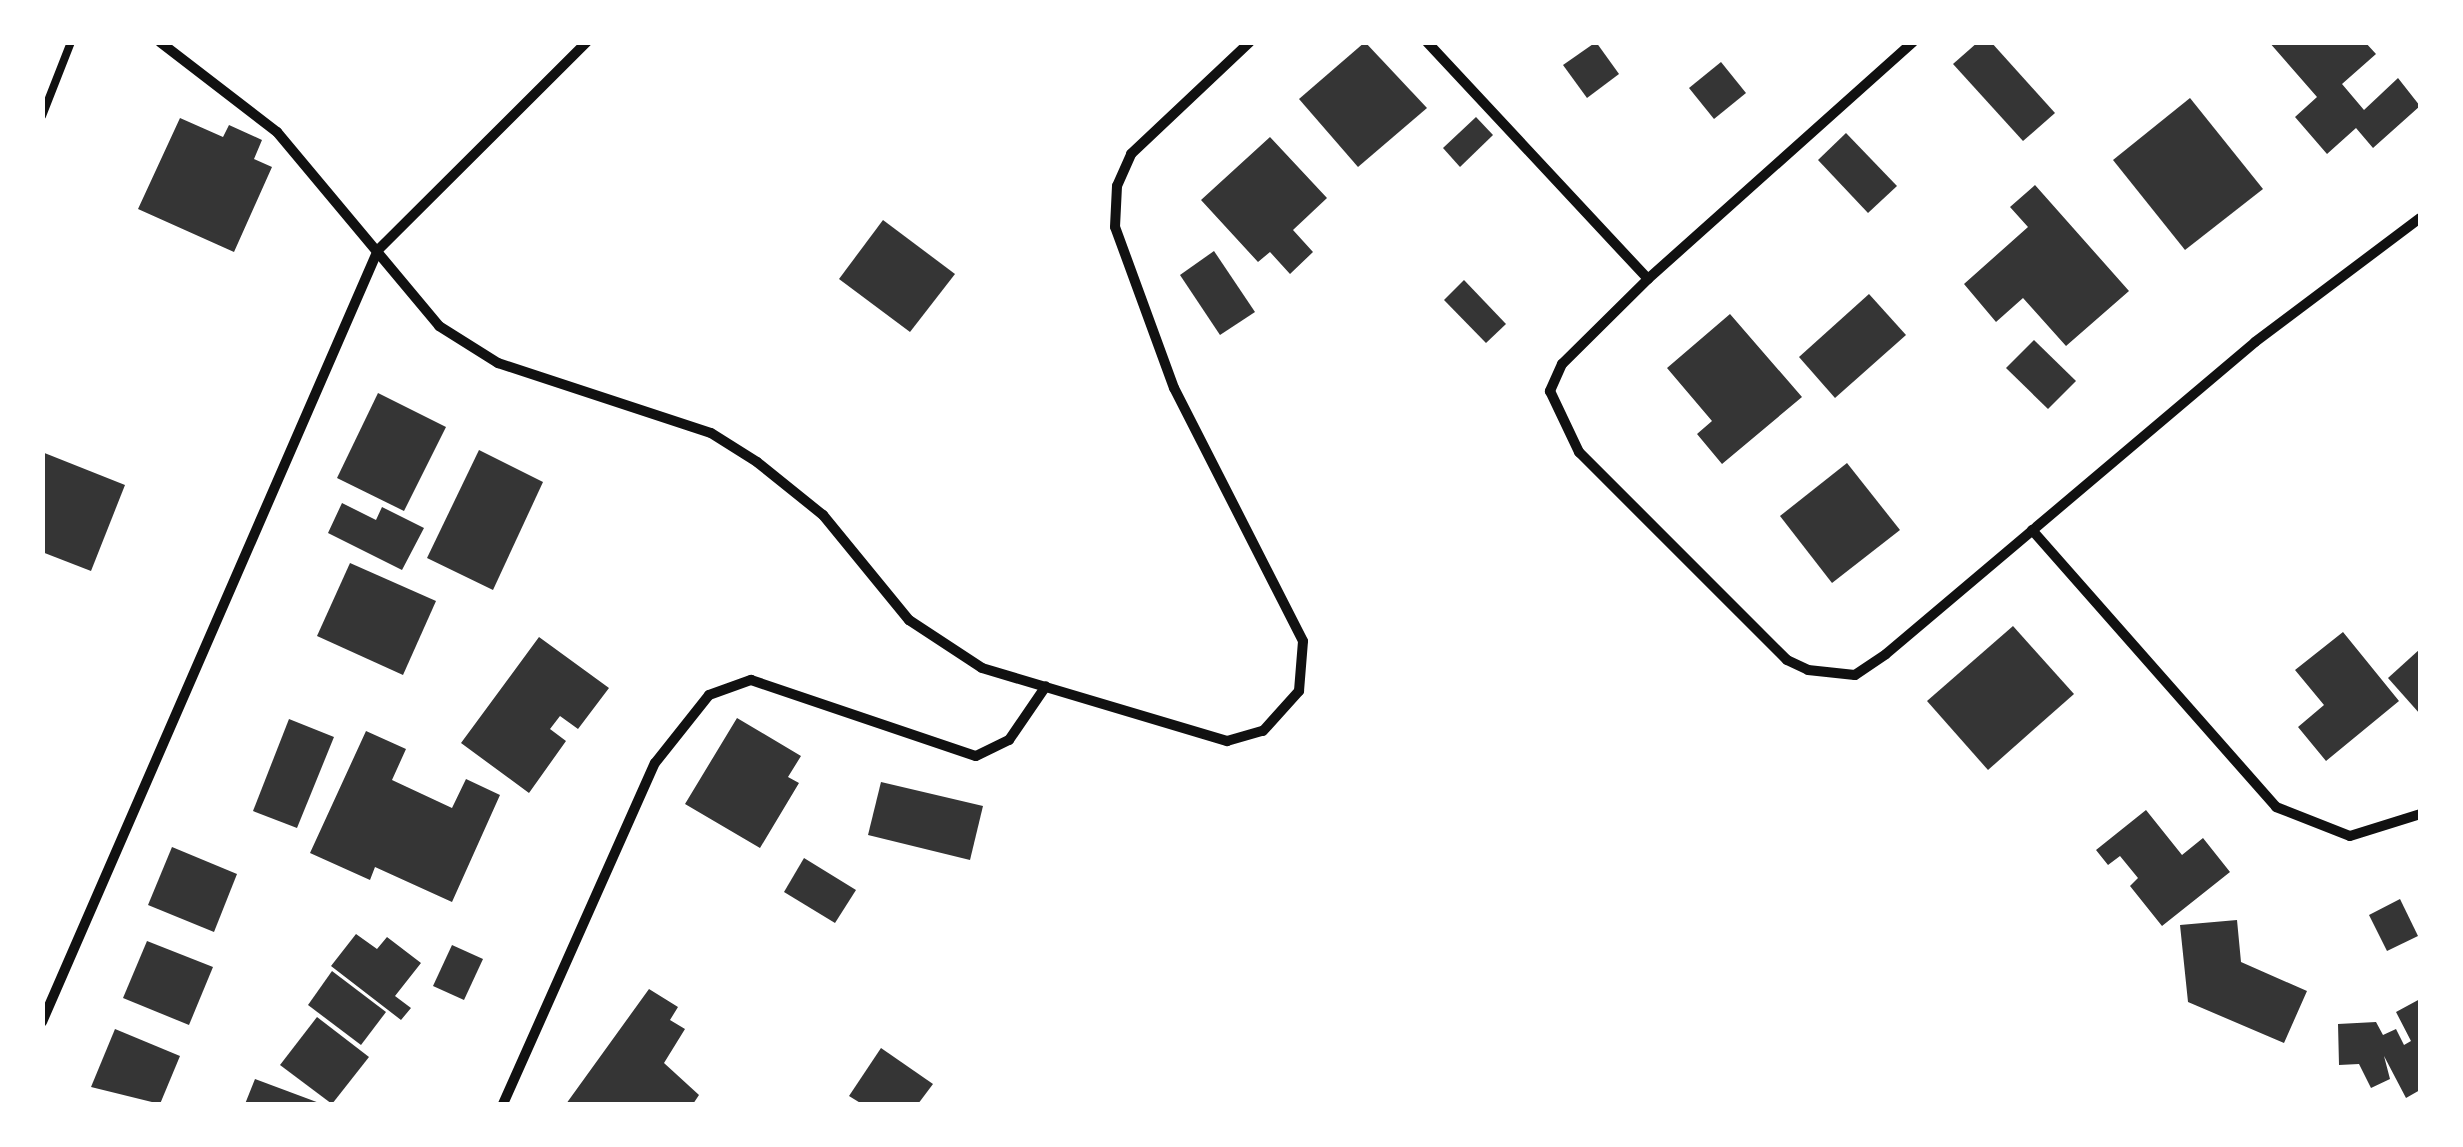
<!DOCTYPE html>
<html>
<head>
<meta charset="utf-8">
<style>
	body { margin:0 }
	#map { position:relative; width:2463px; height:1147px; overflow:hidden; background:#fff; font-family:Mulish,sans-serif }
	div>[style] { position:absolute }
	.building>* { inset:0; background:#353535 }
	.service>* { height:8px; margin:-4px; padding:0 4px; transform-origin:4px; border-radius:4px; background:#111 }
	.minor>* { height:10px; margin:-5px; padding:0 5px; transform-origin:5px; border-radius:5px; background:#111 }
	span { translate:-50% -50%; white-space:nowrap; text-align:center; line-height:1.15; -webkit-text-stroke:8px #fff; paint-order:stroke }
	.frame { position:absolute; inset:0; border:45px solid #fff; pointer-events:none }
</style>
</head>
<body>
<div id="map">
	<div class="building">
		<div style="clip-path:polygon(1365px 42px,1427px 108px,1358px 167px,1299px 99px)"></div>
		<div style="clip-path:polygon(1596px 42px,1619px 74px,1587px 98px,1563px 65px)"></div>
		<div style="clip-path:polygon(1978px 42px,1991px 42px,2055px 113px,2023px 141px,1953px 64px)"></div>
		<div style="clip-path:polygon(2269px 42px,2365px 42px,2376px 54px,2342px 84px,2364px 110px,2398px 78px,2420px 106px,2373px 148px,2356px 128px,2327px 154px,2295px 117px,2317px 97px)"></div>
		<div style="clip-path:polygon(1721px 62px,1746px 93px,1714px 119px,1689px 88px)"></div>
		<div style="clip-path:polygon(2190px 98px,2263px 189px,2185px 250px,2113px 160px)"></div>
		<div style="clip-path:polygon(1476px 117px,1493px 135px,1460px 167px,1443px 148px)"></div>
		<div style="clip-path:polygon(180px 118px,223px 137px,229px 125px,262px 140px,254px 159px,272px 167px,234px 252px,138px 209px)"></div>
		<div style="clip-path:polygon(1846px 133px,1897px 186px,1868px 213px,1818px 160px)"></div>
		<div style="clip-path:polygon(1270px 137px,1327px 198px,1293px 230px,1313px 252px,1290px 274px,1270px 252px,1258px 262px,1201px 200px)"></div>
		<div style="clip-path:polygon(2035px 185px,2129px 291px,2066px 346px,2023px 298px,1996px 322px,1964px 284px,2028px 227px,2010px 207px)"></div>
		<div style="clip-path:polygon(883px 220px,955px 274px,910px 332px,839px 279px)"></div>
		<div style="clip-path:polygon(1214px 251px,1255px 312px,1220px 335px,1180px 275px)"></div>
		<div style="clip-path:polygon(1464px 280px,1506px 324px,1486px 343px,1444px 300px)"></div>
		<div style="clip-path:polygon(1869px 294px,1906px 335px,1835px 398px,1799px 357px)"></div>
		<div style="clip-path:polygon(1730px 314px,1802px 397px,1722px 464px,1697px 434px,1712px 421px,1667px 368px)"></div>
		<div style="clip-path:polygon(2034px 340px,2076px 381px,2048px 409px,2006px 368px)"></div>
		<div style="clip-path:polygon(378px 393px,446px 427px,404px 511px,337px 478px)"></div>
		<div style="clip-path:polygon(479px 450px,543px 482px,493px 590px,427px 558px)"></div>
		<div style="clip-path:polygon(42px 452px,125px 485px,91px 571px,42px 552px)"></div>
		<div style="clip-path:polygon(1847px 463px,1900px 530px,1832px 583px,1780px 516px)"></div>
		<div style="clip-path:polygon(342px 503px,376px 520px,382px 507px,424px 528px,402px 570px,328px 533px)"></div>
		<div style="clip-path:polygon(350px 563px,436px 601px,403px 675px,317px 636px)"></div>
		<div style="clip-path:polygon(2013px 626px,2074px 694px,1988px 770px,1927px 701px)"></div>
		<div style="clip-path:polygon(2343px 632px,2399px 701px,2326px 761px,2298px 727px,2324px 705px,2295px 670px)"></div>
		<div style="clip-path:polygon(539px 637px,609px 688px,578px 729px,560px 716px,550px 729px,566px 741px,529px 793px,461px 743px)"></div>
		<div style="clip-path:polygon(2420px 649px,2420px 714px,2388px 678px)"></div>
		<div style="clip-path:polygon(737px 718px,801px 756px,788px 777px,799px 783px,760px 848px,685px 804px)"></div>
		<div style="clip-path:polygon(289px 719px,334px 737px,297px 828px,253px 811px)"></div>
		<div style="clip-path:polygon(366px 731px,406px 749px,392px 780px,452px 808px,466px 779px,500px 795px,452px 902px,375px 867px,370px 880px,310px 853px)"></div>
		<div style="clip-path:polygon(881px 782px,983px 806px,970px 860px,868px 835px)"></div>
		<div style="clip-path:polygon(2146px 810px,2182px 855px,2203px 838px,2230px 872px,2162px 926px,2130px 886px,2138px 878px,2120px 856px,2108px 865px,2096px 850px)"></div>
		<div style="clip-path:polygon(172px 847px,237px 874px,214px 932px,148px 905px)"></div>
		<div style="clip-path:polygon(804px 858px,856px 890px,835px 923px,784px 892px)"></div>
		<div style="clip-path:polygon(2400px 899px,2418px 936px,2387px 951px,2369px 915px)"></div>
		<div style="clip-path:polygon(2237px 920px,2241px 962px,2307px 991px,2284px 1043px,2188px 1002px,2180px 925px)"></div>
		<div style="clip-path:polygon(356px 934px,377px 949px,387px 937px,421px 963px,395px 996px,411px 1008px,401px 1020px,331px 966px)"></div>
		<div style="clip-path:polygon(147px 941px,213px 967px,189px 1025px,123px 998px)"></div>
		<div style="clip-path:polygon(452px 945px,483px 959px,464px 1000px,433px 986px)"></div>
		<div style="clip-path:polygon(332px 971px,386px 1012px,361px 1045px,308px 1005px)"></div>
		<div style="clip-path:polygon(649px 989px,678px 1007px,670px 1020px,685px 1029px,664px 1063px,699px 1095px,693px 1104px,566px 1104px)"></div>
		<div style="clip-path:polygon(2420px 999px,2420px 1090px,2406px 1098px,2384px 1056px,2390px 1079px,2371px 1088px,2359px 1064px,2339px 1065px,2338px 1024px,2376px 1022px,2383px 1035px,2396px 1029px,2404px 1045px,2411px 1041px,2396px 1012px)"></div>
		<div style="clip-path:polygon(317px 1017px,369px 1057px,332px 1104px,280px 1065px)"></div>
		<div style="clip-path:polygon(115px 1029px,180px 1056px,160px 1104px,91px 1087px)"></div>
		<div style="clip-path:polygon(881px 1048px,933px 1084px,918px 1104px,862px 1104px,849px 1096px)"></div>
		<div style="clip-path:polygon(255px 1079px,322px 1104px,245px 1104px)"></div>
	</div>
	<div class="service">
		<div style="left:42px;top:116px;width:79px;rotate:-68.6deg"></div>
	</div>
	<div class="minor">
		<div style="left:160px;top:42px;width:148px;rotate:37.6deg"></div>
		<div style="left:277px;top:132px;width:253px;rotate:50.1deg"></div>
		<div style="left:439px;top:326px;width:70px;rotate:32.1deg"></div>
		<div style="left:498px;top:363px;width:224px;rotate:18.2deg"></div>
		<div style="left:711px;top:433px;width:54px;rotate:32.2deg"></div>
		<div style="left:757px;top:462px;width:85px;rotate:38.8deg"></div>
		<div style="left:823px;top:515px;width:136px;rotate:50.7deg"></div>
		<div style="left:909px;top:620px;width:87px;rotate:33.3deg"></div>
		<div style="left:982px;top:668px;width:256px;rotate:16.6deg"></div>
		<div style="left:1227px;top:741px;width:37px;rotate:-16deg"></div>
		<div style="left:1263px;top:731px;width:54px;rotate:-48deg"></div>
		<div style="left:1299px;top:691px;width:50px;rotate:-85.4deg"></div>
		<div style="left:1303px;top:641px;width:284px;rotate:-117deg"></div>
		<div style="left:1174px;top:388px;width:171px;rotate:-110.1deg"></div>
		<div style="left:1115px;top:227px;width:41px;rotate:-87.2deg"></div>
		<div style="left:1117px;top:186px;width:35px;rotate:-66deg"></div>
		<div style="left:1131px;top:154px;width:163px;rotate:-43.3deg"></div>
		<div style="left:1427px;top:42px;width:324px;rotate:47deg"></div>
		<div style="left:1913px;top:42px;width:356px;rotate:138.2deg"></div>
		<div style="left:1648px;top:279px;width:121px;rotate:135.3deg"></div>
		<div style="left:1562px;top:364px;width:30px;rotate:114deg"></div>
		<div style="left:1550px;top:391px;width:68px;rotate:64.6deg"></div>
		<div style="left:1579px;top:452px;width:294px;rotate:45deg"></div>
		<div style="left:1787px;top:660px;width:23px;rotate:25deg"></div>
		<div style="left:1808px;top:670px;width:47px;rotate:6.1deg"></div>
		<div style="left:1855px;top:675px;width:37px;rotate:-34deg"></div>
		<div style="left:1886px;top:654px;width:483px;rotate:-40.2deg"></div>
		<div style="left:2255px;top:342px;width:206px;rotate:-36.9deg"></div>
		<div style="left:2032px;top:530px;width:369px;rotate:48.6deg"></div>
		<div style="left:2276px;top:807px;width:79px;rotate:21.4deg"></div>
		<div style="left:2350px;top:836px;width:73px;rotate:-17.4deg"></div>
		<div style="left:42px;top:1022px;width:842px;rotate:-66.48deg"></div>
		<div style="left:378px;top:250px;width:295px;rotate:-44.9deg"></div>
		<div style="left:503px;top:1104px;width:373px;rotate:-66deg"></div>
		<div style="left:655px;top:763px;width:87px;rotate:-51.5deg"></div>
		<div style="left:709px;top:695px;width:45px;rotate:-19.7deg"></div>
		<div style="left:751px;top:680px;width:237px;rotate:18.7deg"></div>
		<div style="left:976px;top:756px;width:37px;rotate:-26deg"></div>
		<div style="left:1009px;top:740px;width:65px;rotate:-55.6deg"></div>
	</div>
	<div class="frame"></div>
</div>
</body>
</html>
